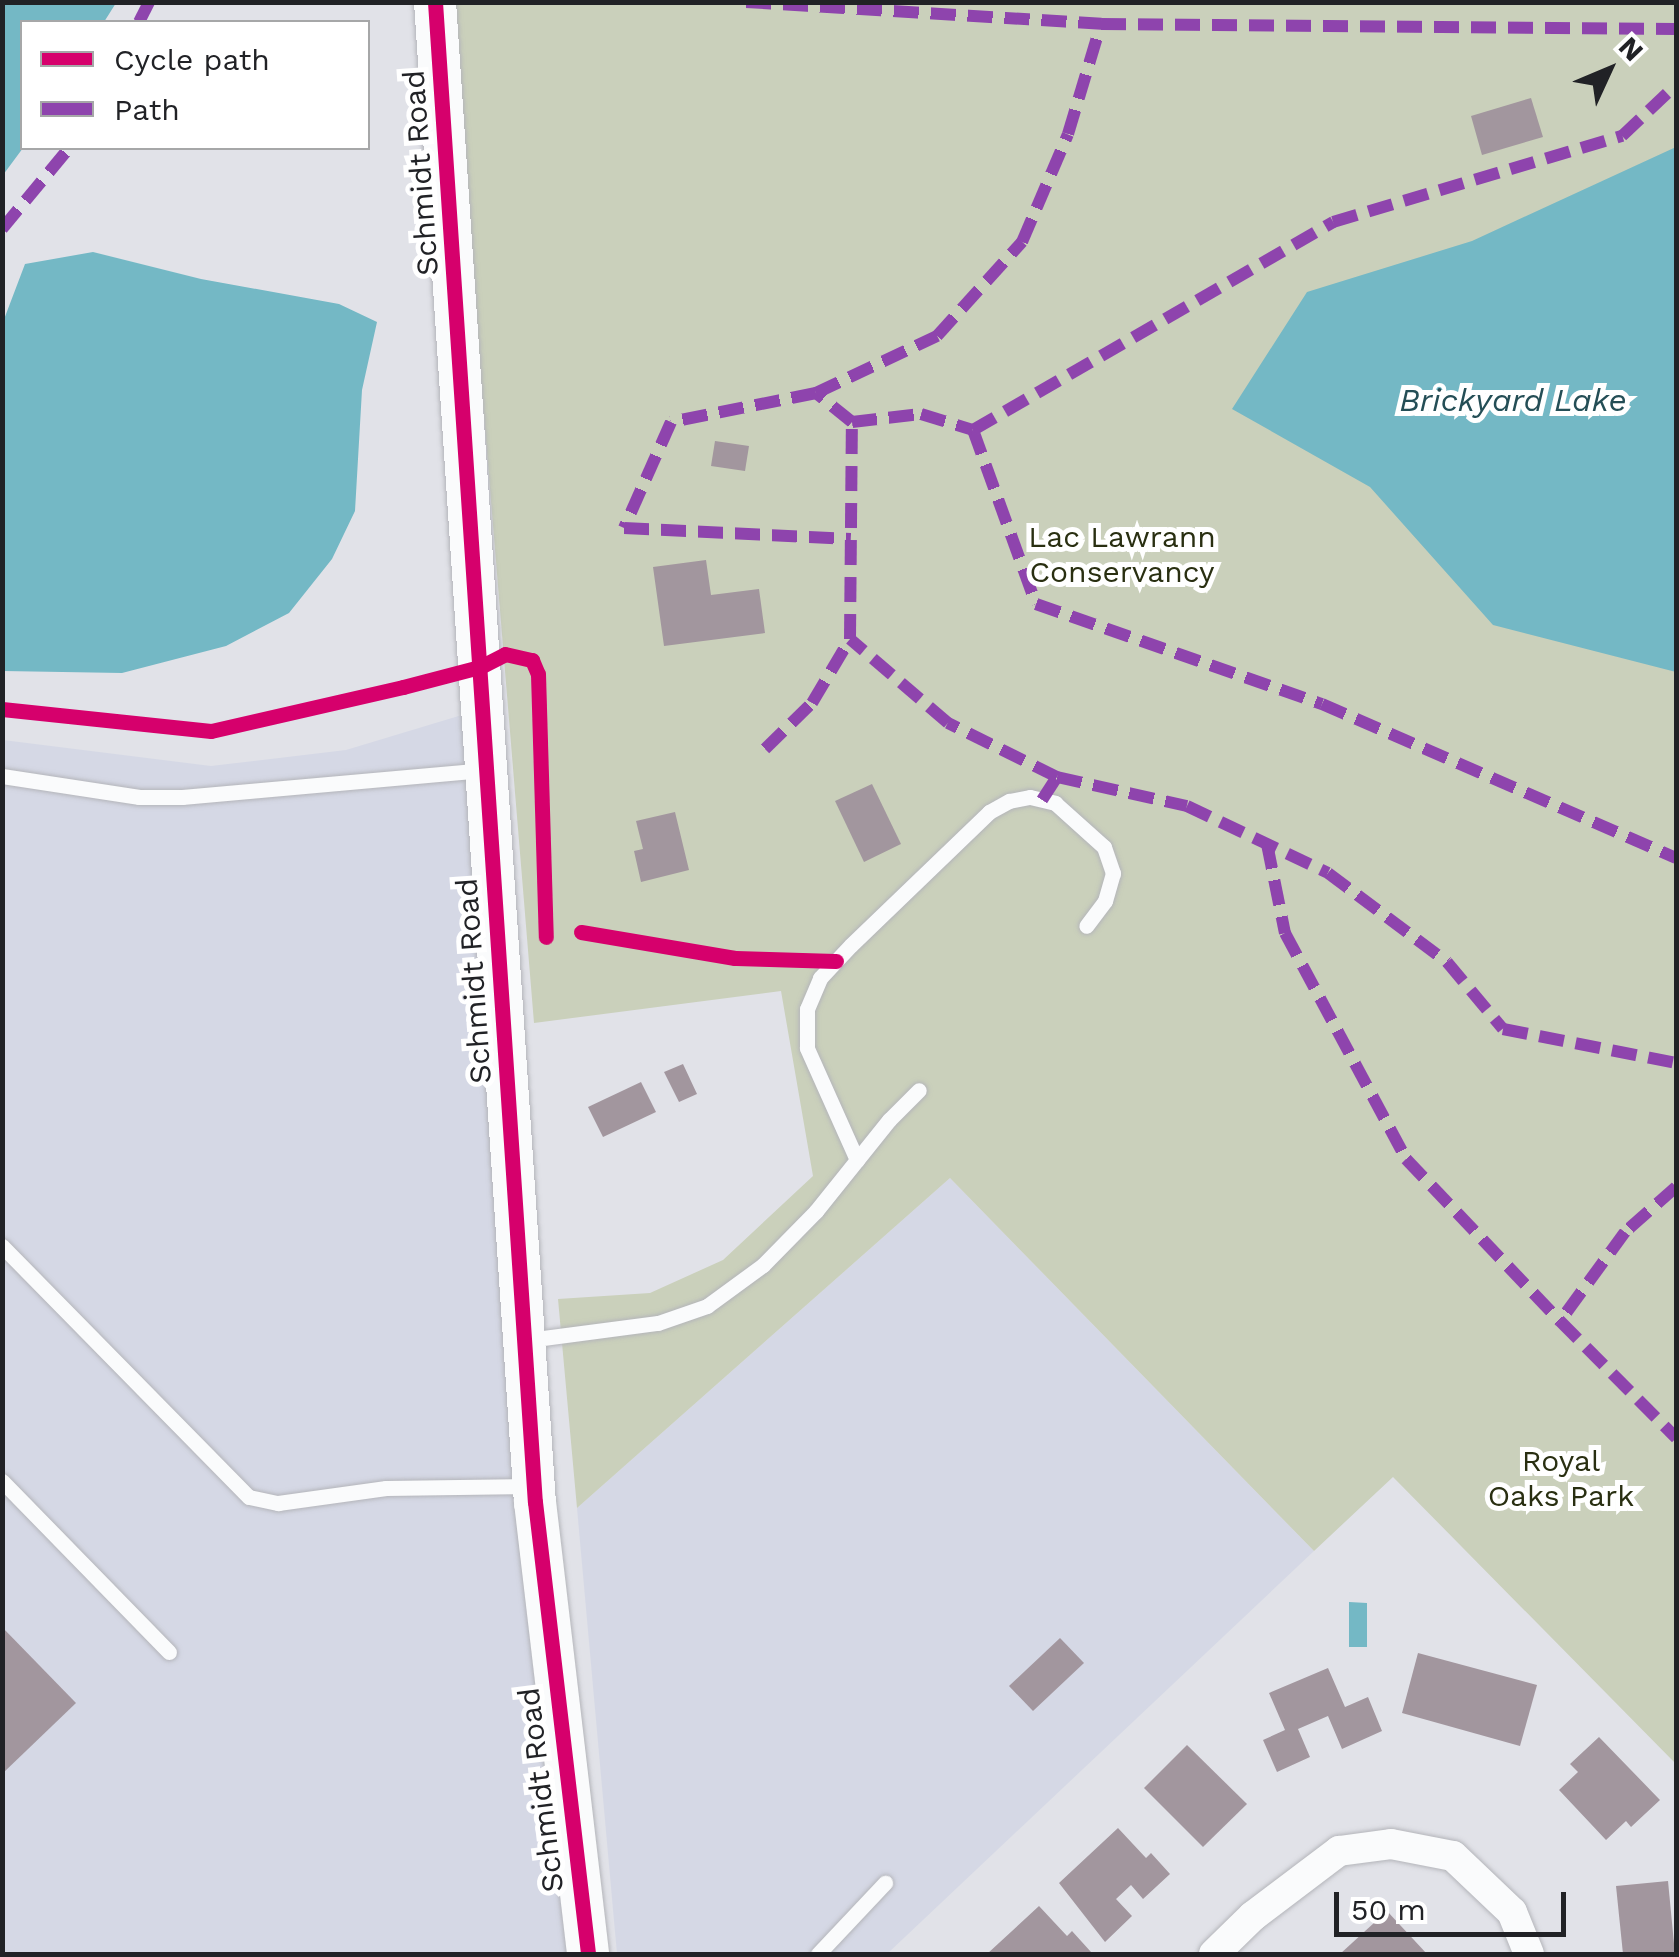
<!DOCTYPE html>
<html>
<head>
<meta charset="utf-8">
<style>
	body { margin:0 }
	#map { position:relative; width:1679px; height:1957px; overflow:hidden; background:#e1e2e8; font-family:"Work Sans",sans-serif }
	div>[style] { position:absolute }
	.built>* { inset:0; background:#d5d8e5 }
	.green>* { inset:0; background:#cad0bb }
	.water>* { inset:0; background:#74b8c5 }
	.building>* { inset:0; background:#a2969e }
	.roads { filter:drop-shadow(0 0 2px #b4b5ba) drop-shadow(0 0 2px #b4b5ba) }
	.lane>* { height:15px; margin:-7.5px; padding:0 7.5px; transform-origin:7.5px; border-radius:7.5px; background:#fafbfc }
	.street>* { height:30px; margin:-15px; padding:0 15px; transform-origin:15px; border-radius:15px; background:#fafbfc }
	.secondary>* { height:42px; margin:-21px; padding:0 21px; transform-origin:21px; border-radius:21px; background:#fafbfc }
	.quiet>* { height:12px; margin-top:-6px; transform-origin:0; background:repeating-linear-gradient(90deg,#8e44ad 0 25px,transparent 0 37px) }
	.cycleway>* { height:15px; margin:-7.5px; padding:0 7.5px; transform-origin:7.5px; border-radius:7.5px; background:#d6006c }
	span { translate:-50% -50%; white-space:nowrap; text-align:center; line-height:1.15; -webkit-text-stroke:10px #fff; paint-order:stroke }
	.street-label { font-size:30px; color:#212226 }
	.park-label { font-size:30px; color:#292f11 }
	.water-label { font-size:32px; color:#244e56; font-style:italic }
	.frame { position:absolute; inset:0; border:5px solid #212226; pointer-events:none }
	.legend { position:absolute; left:20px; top:20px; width:350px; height:130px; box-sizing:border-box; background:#fff; border:2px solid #a6a7a8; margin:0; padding:12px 18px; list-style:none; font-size:30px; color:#212226 }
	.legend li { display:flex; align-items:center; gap:20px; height:50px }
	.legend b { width:50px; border:2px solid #a6a7a8 }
	.north { position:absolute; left:1559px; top:20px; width:100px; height:100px; -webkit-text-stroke:8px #fff; paint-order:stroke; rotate:46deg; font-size:28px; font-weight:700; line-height:40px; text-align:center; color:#212226 }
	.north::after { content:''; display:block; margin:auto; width:35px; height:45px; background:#212226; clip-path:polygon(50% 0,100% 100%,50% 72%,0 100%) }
	.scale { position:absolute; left:1334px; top:1892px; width:232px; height:45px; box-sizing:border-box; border:5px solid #212226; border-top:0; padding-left:12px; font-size:30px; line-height:35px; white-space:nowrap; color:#212226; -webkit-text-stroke:8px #fff; paint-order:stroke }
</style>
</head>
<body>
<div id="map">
	<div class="built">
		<div style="clip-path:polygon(462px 715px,580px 1954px,3px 1954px,3px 740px,211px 766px,346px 750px)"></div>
		<div style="clip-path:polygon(950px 1178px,1314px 1551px,887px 1954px,617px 1954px,577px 1508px)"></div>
	</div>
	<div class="green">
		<div style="clip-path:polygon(450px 3px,1676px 3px,1676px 1764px,1393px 1477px,1314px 1551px,950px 1178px,577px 1508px,558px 1299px,650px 1293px,723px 1260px,813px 1176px,781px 991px,534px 1023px)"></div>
	</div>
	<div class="water">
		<div style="clip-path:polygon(3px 2px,116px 3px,104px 22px,22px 22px,23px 148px,3px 175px)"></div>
		<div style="clip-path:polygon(1676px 147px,1676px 672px,1493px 625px,1370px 487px,1232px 409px,1307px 292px,1472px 241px)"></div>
		<div style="clip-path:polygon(93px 252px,201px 279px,339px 304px,377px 322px,362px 390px,355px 511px,332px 559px,289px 613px,226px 646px,122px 673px,3px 671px,3px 322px,25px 264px)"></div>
		<div style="clip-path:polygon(1349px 1602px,1367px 1603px,1367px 1647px,1349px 1647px)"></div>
	</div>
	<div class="building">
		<div style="clip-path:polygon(1531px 98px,1543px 137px,1482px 155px,1471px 116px)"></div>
		<div style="clip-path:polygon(715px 441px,749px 446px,745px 471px,711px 466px)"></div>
		<div style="clip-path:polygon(706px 560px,711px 595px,759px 589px,765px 633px,664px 646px,653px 567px)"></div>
		<div style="clip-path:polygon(872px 784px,901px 844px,864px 862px,835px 801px)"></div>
		<div style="clip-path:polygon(675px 812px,689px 870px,641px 882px,634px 851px,643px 849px,636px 821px)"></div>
		<div style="clip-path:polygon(683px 1064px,697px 1094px,679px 1102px,664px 1072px)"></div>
		<div style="clip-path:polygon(641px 1082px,656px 1112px,603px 1137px,588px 1107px)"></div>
		<div style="clip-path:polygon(2px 1627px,76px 1703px,2px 1774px)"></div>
		<div style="clip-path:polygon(1060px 1638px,1084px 1663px,1033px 1711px,1009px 1686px)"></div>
		<div style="clip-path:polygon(1418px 1653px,1537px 1685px,1520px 1746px,1402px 1713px)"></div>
		<div style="clip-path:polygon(1328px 1668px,1345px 1707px,1368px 1697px,1382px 1731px,1342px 1749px,1328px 1716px,1298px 1729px,1310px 1757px,1277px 1772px,1263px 1740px,1285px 1730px,1269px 1693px)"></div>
		<div style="clip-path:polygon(1599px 1737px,1660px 1800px,1631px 1827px,1626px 1821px,1606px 1840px,1559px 1790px,1578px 1772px,1570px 1764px)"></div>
		<div style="clip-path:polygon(1187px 1745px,1247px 1804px,1203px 1847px,1144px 1788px)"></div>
		<div style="clip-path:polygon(1118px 1828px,1146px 1858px,1151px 1853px,1170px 1874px,1143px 1899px,1131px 1885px,1116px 1899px,1132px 1916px,1105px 1942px,1059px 1883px)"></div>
		<div style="clip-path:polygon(1668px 1881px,1675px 1954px,1623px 1954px,1616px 1886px)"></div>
		<div style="clip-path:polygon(1039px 1906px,1067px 1936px,1072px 1931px,1091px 1952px,987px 1954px)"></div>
		<div style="clip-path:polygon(1387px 1911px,1427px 1954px,1340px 1954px)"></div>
	</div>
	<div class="roads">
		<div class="lane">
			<div style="left:2px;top:776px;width:139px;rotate:8.7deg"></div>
			<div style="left:139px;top:797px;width:43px"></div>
			<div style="left:182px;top:797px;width:305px;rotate:-5.1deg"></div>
			<div style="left:857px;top:1160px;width:123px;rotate:-114.1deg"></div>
			<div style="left:807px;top:1048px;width:39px;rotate:-90deg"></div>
			<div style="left:807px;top:1009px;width:34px;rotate:-67deg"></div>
			<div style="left:820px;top:978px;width:45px;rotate:-46.8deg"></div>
			<div style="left:851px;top:945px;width:192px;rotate:-43.9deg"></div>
			<div style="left:989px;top:812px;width:23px;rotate:-29deg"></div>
			<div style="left:1009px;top:801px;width:21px;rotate:-11deg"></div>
			<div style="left:1030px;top:797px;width:26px;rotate:13deg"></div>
			<div style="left:1055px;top:803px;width:66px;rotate:41.9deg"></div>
			<div style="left:1104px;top:847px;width:28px;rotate:71deg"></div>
			<div style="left:1113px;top:873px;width:29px;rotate:106deg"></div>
			<div style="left:1105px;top:901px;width:31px;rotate:127deg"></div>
			<div style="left:2px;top:1246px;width:352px;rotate:45.5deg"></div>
			<div style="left:249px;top:1497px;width:30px;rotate:12deg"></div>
			<div style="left:278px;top:1503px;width:109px;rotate:-7.9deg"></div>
			<div style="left:386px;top:1488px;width:145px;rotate:-0.8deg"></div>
			<div style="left:528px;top:1340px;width:131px;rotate:-7.5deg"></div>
			<div style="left:658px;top:1323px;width:52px;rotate:-19.1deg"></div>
			<div style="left:707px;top:1306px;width:69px;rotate:-36.2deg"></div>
			<div style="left:763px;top:1265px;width:76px;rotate:-45.5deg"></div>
			<div style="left:816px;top:1211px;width:117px;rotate:-51.3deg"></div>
			<div style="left:889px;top:1120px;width:42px;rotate:-45deg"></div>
			<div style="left:2px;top:1481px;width:239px;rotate:45.7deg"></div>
			<div style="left:818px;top:1954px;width:98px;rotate:-46.7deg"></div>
		</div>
		<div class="street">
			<div style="left:1214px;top:1954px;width:54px;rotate:-44.3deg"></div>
			<div style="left:1253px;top:1916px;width:108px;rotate:-37.1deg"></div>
			<div style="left:1339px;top:1851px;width:52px;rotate:-7.7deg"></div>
			<div style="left:1391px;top:1844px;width:63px;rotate:11deg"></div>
			<div style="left:1453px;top:1856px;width:81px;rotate:43.5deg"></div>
			<div style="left:1512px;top:1912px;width:45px;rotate:68deg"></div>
		</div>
		<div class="secondary">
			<div style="left:435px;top:2px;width:1503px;rotate:86.19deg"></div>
			<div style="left:535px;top:1502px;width:455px;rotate:83.3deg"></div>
		</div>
	</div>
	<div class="quiet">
		<div style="left:746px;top:2px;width:356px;rotate:3.5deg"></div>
		<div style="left:1101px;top:24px;width:575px;rotate:0.5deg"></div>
		<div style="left:139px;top:22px;width:22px;rotate:-63deg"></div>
		<div style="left:2px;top:229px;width:105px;rotate:-50.4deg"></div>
		<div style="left:816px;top:393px;width:148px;rotate:168.7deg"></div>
		<div style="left:671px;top:422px;width:116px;rotate:113.9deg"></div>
		<div style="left:624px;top:528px;width:227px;rotate:2.8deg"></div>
		<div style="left:852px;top:422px;width:46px;rotate:-141.1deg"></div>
		<div style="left:816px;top:393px;width:134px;rotate:-25.2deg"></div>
		<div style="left:937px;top:336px;width:127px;rotate:-47.9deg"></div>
		<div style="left:1022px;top:242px;width:117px;rotate:-66.9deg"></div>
		<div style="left:1068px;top:134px;width:115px;rotate:-73.3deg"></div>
		<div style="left:973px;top:430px;width:185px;rotate:70.1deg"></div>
		<div style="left:1036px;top:604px;width:303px;rotate:19.3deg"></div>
		<div style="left:1322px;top:704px;width:386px;rotate:23.5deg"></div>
		<div style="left:765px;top:749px;width:66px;rotate:-44.4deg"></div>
		<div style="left:812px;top:703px;width:74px;rotate:-59.3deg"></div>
		<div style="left:1057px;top:777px;width:122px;rotate:-153.6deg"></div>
		<div style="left:948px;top:723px;width:129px;rotate:-139.4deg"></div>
		<div style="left:850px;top:639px;width:217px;rotate:-89.5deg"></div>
		<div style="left:852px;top:422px;width:69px;rotate:-6.6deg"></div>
		<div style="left:921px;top:414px;width:54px;rotate:17.1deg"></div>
		<div style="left:973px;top:430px;width:416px;rotate:-30deg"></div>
		<div style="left:1333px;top:222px;width:302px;rotate:-16.6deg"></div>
		<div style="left:1622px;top:136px;width:74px;rotate:-43.4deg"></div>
		<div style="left:1042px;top:800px;width:27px;rotate:-57deg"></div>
		<div style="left:1057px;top:777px;width:133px;rotate:12.6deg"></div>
		<div style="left:1187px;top:806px;width:156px;rotate:25.4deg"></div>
		<div style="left:1328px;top:873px;width:149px;rotate:36.8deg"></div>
		<div style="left:1447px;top:962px;width:87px;rotate:50.1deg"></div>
		<div style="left:1503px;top:1029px;width:176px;rotate:11.1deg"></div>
		<div style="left:1267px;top:844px;width:91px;rotate:78.6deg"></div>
		<div style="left:1285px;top:933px;width:256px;rotate:61.8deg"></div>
		<div style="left:1406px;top:1159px;width:224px;rotate:46.5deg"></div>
		<div style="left:1676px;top:1187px;width:68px;rotate:138.6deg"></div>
		<div style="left:1625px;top:1232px;width:110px;rotate:126.1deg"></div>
		<div style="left:1560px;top:1321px;width:165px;rotate:45.2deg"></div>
	</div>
	<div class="cycleway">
		<div style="left:435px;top:2px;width:1503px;rotate:86.19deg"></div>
		<div style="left:535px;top:1502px;width:455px;rotate:83.3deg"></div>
		<div style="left:2px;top:709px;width:210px;rotate:6deg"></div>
		<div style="left:211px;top:731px;width:197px;rotate:-12.9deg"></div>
		<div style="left:403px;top:687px;width:80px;rotate:-14.6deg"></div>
		<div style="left:480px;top:667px;width:28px;rotate:-27deg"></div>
		<div style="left:505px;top:654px;width:28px;rotate:13deg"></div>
		<div style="left:532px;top:660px;width:15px;rotate:67deg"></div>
		<div style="left:538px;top:674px;width:263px;rotate:88.3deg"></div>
		<div style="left:581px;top:932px;width:156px;rotate:9.6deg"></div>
		<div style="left:735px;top:958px;width:101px;rotate:1.7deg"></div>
	</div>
	<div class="street-label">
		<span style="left:421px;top:173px;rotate:-94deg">Schmidt Road</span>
		<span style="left:474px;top:981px;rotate:-94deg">Schmidt Road</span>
		<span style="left:541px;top:1790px;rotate:-97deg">Schmidt Road</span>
	</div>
	<div class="park-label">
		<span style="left:1122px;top:554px">Lac Lawrann<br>Conservancy</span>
		<span style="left:1561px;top:1478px">Royal<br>Oaks Park</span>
	</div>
	<div class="water-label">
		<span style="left:1513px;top:400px">Brickyard Lake</span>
	</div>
	<div class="frame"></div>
	<ul class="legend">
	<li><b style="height:12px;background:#d6006c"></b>Cycle path</li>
	<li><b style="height:12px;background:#8e44ad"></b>Path</li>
	</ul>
	<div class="north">N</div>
	<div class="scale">50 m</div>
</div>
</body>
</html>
